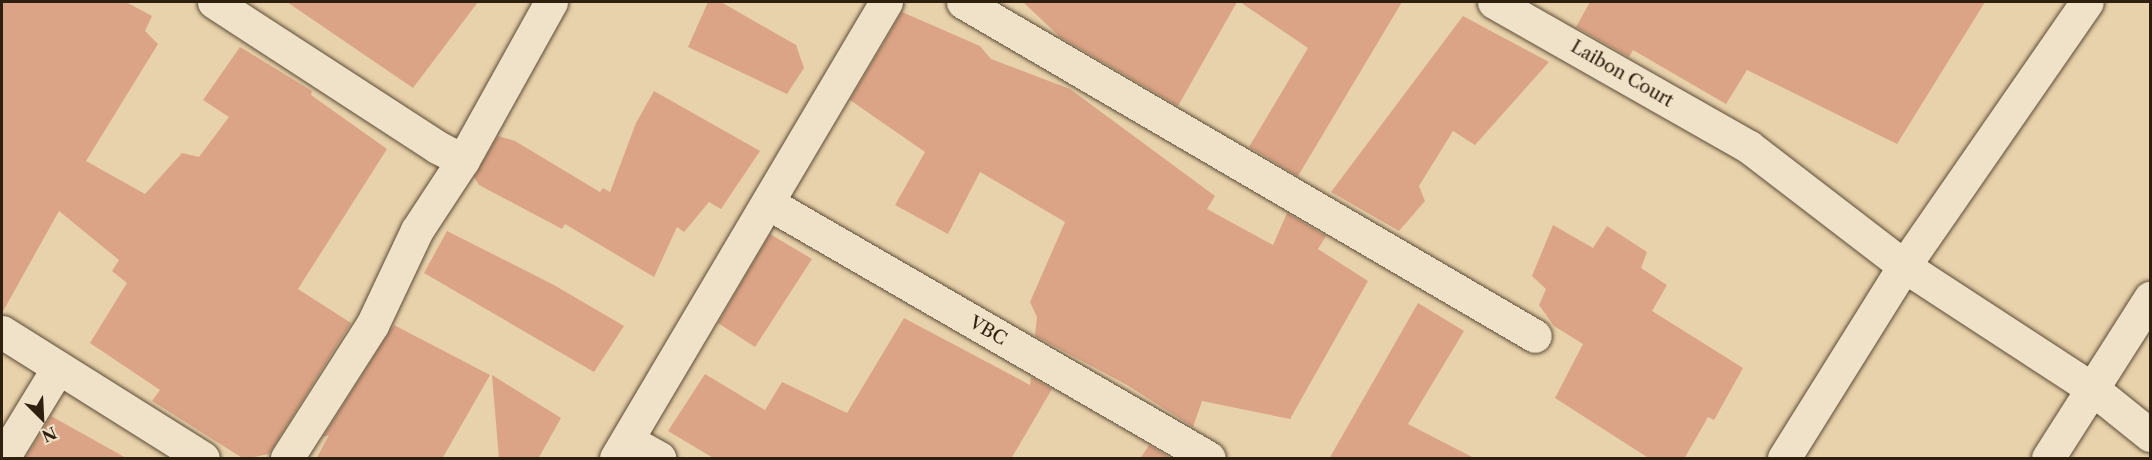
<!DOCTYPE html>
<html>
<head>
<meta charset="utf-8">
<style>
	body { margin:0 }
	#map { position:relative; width:2152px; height:460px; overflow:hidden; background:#e8d2ab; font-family:"Libre Caslon Text",serif }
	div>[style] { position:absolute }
	.building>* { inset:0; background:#dca486 }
	.roads { filter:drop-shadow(0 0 2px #5c4c36) drop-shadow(0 0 2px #5c4c36) }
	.minor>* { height:33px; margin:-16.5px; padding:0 16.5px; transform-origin:16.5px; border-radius:16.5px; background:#f0e2c8 }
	span { translate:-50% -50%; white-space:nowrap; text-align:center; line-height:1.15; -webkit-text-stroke:4.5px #f0e2c8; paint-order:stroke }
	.street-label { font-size:18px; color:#2e1f0f }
	.frame { position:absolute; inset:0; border:3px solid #2e1f0f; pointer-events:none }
	.north { position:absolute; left:12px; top:388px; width:60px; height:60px; -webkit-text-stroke:4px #f0e2c8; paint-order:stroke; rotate:156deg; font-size:16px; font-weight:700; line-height:24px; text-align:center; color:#2e1f0f }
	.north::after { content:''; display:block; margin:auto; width:21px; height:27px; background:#2e1f0f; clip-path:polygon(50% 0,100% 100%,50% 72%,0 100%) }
</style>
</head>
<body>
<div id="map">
	<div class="building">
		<div style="clip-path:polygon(2px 2px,126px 2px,152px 16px,145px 31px,158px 44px,86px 161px,145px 194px,182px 153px,199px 157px,229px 117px,203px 100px,240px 47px,312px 91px,311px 95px,387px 149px,298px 289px,351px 323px,269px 454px,244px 459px,152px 401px,160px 390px,90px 343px,127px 283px,112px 271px,119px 260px,59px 211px,2px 313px)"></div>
		<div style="clip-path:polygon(287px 2px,478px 2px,413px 88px)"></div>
		<div style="clip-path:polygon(708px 2px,721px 2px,796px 45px,804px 68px,787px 94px,688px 47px)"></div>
		<div style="clip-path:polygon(1023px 2px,1237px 2px,1178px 106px,1060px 37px)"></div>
		<div style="clip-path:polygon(1240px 2px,1402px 2px,1298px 176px,1249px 147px,1308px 48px)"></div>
		<div style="clip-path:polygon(1590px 2px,1985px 2px,1897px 144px,1747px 70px,1726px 104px,1633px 50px,1629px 57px,1576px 27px)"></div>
		<div style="clip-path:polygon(902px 12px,980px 46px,991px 59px,1070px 89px,1215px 196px,1207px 209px,1273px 245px,1287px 213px,1326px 236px,1318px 249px,1368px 281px,1290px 419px,1202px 401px,1193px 427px,1127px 385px,1035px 336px,1037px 317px,1030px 302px,1065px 222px,980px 172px,948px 234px,895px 205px,925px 152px,850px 100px)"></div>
		<div style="clip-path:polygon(1463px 16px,1549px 62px,1475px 145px,1453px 131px,1419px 186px,1425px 201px,1399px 231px,1331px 192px)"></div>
		<div style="clip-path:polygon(654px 91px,760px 151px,721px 209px,709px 202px,684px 232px,677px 227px,654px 277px,565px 224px,562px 229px,479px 185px,474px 177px,498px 136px,515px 141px,600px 192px,603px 188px,610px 192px,636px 123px)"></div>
		<div style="clip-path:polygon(1553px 225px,1593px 248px,1607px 226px,1647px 252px,1641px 268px,1667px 285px,1652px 311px,1743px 368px,1714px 420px,1708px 417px,1684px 459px,1650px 459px,1555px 398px,1583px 344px,1554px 326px,1539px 305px,1546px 289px,1532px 276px)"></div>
		<div style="clip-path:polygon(447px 231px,554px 285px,624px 326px,594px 372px,424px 273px)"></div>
		<div style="clip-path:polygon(770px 234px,812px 259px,755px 347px,718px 323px)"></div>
		<div style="clip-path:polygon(1418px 303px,1464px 331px,1408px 424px,1476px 459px,1329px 459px)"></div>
		<div style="clip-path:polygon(904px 318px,1030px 385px,1031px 377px,1052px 389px,1011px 459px,715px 459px,668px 431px,705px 374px,765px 410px,782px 382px,847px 413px)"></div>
		<div style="clip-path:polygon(394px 325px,490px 375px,442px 459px,316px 459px,329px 435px,323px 437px)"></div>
		<div style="clip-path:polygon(492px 375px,561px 418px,538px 459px,499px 459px)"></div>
		<div style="clip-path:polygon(51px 416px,128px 459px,25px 459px)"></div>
		<div style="clip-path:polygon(1149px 445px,1172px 459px,1140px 459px)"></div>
	</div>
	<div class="roads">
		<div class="minor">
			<div style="left:214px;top:2px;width:266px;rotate:33deg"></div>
			<div style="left:437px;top:147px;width:29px;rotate:27deg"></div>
			<div style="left:463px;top:160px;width:84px;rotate:123.3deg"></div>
			<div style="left:417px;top:230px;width:105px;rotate:115.3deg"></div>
			<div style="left:372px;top:325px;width:158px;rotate:122.6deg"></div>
			<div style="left:963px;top:2px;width:662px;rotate:30.28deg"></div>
			<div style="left:1494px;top:2px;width:293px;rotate:29.6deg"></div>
			<div style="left:1749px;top:147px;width:195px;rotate:37.5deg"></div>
			<div style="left:1904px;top:266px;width:227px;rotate:33.1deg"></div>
			<div style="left:2094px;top:390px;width:72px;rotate:38.8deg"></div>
			<div style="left:463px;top:160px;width:181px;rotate:-60.9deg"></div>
			<div style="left:768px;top:203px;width:509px;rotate:30.04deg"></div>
			<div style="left:2px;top:332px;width:237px;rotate:32.1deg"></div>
			<div style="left:627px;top:440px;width:37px;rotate:29deg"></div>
			<div style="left:3px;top:458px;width:105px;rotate:-58.6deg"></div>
			<div style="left:616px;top:458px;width:530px;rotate:-59.37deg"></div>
			<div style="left:1784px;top:458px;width:226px;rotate:-58deg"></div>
			<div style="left:1904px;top:266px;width:321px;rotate:-55.3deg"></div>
			<div style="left:2048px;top:458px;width:190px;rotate:-57.5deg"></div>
		</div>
	</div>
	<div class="street-label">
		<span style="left:1622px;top:74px;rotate:30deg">Laibon Court</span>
		<span style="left:988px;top:331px;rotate:30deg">VBC</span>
	</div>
	<div class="frame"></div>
	<div class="north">N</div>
</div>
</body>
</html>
